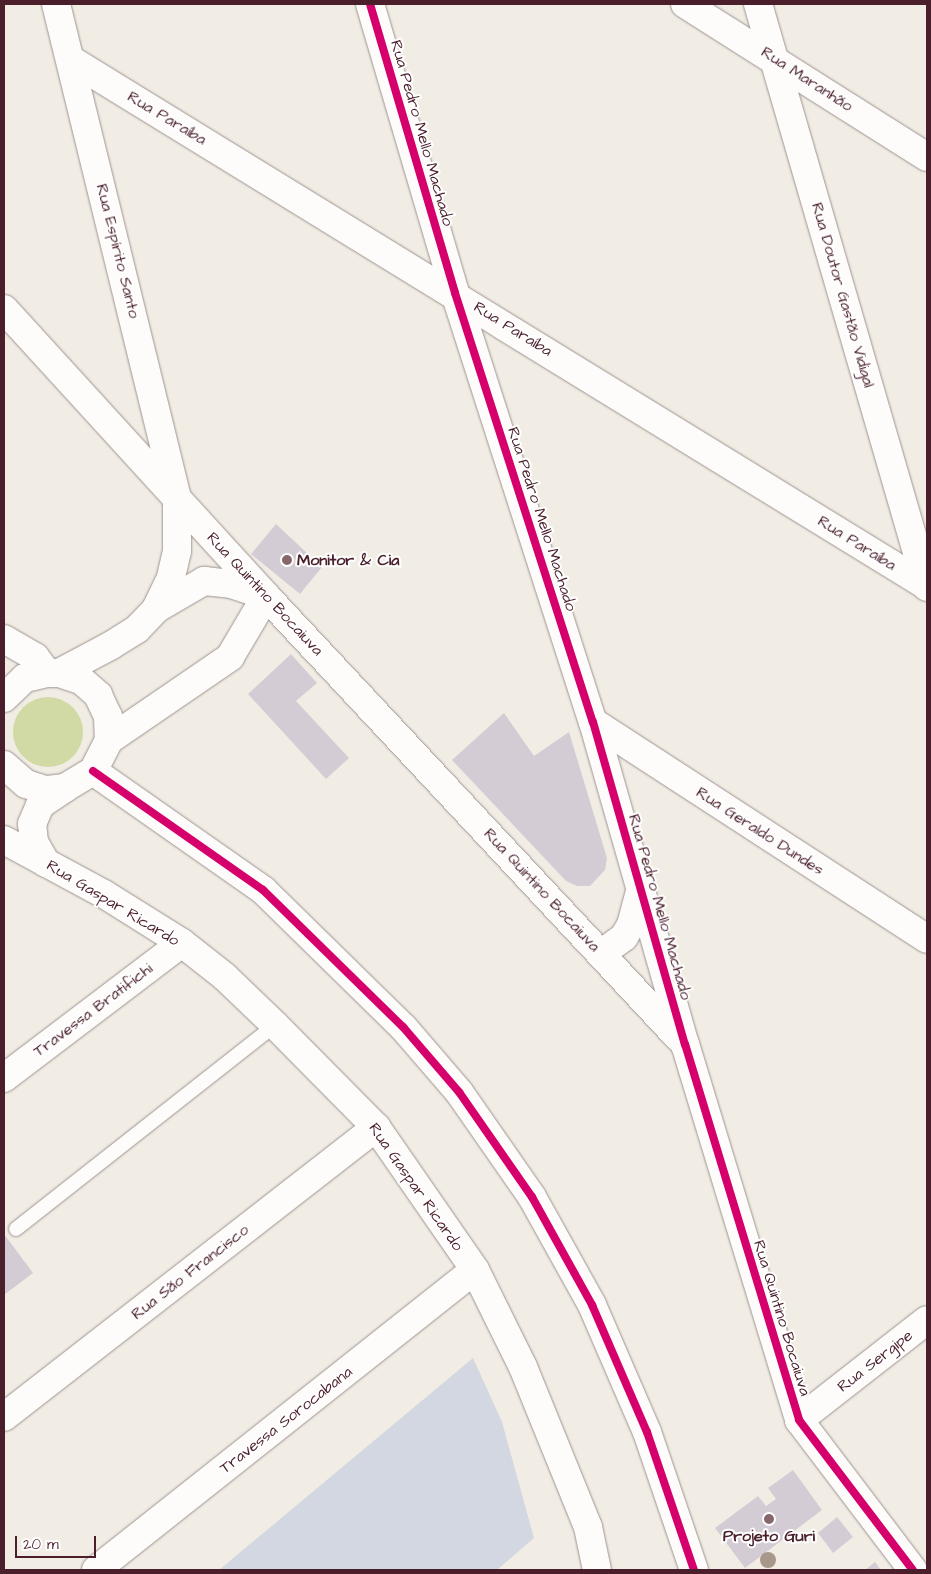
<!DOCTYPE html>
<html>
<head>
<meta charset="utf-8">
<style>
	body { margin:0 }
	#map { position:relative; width:931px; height:1574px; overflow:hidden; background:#f2ede4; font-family:"Architects Daughter",sans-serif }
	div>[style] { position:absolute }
	.industrial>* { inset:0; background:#d3d7e1 }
	.green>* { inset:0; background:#d1daa4 }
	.round { border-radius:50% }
	.building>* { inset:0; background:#d4ccd5 }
	.roads { filter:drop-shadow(0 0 1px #9d9391) drop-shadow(0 0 1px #9d9391) }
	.lane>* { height:14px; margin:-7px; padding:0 7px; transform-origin:7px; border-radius:7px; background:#fdfcfb }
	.street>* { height:28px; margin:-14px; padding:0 14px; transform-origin:14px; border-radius:14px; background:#fdfcfb }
	.cycleway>* { height:8px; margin:-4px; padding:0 4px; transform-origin:4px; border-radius:4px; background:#d6006c }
	.trees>* { width:16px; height:16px; margin:-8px; border-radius:50%; background:#a79889 }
	.dots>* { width:14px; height:14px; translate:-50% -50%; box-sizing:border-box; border:2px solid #fff; border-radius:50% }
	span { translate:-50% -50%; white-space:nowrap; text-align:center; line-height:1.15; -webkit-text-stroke:4px #fff; paint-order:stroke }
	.street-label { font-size:16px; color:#4a1f2b }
	.poi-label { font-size:16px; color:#4a1f2b; font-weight:700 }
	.left { translate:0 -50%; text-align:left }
	.frame { position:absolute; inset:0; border:5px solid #4a1f2b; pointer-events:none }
	.scale { position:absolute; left:15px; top:1536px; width:81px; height:22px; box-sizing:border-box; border:2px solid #4a1f2b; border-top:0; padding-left:6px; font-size:15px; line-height:18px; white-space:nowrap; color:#4a1f2b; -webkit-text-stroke:4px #fff; paint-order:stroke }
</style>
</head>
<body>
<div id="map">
	<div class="industrial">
		<div style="clip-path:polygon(473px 1358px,502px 1422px,534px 1538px,497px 1570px,219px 1570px)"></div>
	</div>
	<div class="green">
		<div class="round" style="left:13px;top:697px;width:70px;height:70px"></div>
	</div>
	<div class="building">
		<div style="clip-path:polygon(276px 524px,322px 567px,300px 594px,251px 554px)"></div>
		<div style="clip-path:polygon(291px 654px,317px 683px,296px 701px,349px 758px,326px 779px,248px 694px)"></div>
		<div style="clip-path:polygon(504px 713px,534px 756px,569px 732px,607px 858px,605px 870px,590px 886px,577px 886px,566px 881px,452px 760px)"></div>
		<div style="clip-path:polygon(4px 1234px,33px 1273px,4px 1295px)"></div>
		<div style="clip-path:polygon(793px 1470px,822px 1510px,745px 1568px,715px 1528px,758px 1496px,766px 1506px,776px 1499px,768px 1488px)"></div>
		<div style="clip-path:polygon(837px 1517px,853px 1537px,833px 1553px,818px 1533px)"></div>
		<div style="clip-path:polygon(875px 1562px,881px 1570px,865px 1570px)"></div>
	</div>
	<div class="roads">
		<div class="lane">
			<div style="left:16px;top:1229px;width:330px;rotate:-38.2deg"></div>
		</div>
		<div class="street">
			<div style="left:56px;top:4px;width:509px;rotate:76.24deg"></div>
			<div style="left:177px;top:498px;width:53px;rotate:90deg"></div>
			<div style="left:177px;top:551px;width:28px;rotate:103deg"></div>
			<div style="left:171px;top:578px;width:34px;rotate:116deg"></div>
			<div style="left:370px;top:4px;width:301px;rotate:73.6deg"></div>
			<div style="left:455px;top:293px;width:451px;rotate:72.2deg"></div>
			<div style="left:593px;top:722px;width:335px;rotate:74.1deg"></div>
			<div style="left:685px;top:1044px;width:393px;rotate:73.1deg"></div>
			<div style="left:799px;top:1420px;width:188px;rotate:52.8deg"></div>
			<div style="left:685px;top:4px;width:286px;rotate:32.3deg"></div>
			<div style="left:758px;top:4px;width:607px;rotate:73.83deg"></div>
			<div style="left:71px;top:60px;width:1005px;rotate:31.57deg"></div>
			<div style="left:4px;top:309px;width:389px;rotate:47.6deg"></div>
			<div style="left:266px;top:596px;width:606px;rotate:46.94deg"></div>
			<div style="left:4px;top:639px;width:36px;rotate:30deg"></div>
			<div style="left:35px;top:657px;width:20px;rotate:53deg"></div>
			<div style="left:59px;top:673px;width:58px;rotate:-27.9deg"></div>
			<div style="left:110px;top:646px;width:32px;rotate:-32deg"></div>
			<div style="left:137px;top:629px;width:28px;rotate:-46deg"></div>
			<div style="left:156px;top:609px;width:56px;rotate:-30.3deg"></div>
			<div style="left:204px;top:581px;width:27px;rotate:6deg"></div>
			<div style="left:231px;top:584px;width:35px;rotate:18deg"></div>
			<div style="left:4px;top:698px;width:29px;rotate:-44deg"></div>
			<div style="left:25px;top:678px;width:23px;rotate:-13deg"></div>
			<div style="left:47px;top:673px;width:12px"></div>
			<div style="left:59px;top:673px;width:23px;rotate:18deg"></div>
			<div style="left:81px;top:680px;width:23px;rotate:41deg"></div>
			<div style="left:98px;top:695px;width:23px;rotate:65deg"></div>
			<div style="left:108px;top:716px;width:24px;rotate:88deg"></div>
			<div style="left:109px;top:740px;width:35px;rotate:117deg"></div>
			<div style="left:93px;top:771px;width:33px;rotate:149deg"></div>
			<div style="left:65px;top:788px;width:20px;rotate:174deg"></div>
			<div style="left:45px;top:790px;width:20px;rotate:-162deg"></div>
			<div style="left:26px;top:784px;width:29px;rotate:-139deg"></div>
			<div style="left:593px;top:722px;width:398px;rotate:33deg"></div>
			<div style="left:109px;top:740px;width:147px;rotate:-34.4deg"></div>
			<div style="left:230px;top:657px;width:71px;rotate:-59.5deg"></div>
			<div style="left:93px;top:771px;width:208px;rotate:35deg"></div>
			<div style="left:263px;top:890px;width:196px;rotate:44.4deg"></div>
			<div style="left:403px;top:1027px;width:86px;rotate:49.3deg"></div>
			<div style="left:459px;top:1092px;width:128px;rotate:55.2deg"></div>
			<div style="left:532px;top:1197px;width:124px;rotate:60.9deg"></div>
			<div style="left:592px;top:1305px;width:138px;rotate:66.6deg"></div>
			<div style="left:647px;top:1432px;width:146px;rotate:71.2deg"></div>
			<div style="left:4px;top:840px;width:114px;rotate:28.4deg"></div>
			<div style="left:104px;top:894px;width:92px;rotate:32.1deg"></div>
			<div style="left:182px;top:943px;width:55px;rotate:38.3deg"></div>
			<div style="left:225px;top:977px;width:69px;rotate:43.8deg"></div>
			<div style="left:275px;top:1025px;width:144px;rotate:45.3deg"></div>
			<div style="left:376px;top:1127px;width:174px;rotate:55.3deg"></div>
			<div style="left:475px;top:1270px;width:108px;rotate:63.7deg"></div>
			<div style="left:523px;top:1367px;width:173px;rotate:67.9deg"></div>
			<div style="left:588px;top:1527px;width:44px;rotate:78.2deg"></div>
			<div style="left:46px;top:863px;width:24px;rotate:-120deg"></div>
			<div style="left:34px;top:842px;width:18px;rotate:-96deg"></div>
			<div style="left:32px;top:824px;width:21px;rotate:-67deg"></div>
			<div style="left:40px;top:805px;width:30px;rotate:-34deg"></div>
			<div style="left:602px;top:953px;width:27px;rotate:-36deg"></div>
			<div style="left:624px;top:937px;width:14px;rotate:-60deg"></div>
			<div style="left:631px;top:925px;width:35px;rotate:-75deg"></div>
			<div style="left:4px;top:1078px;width:223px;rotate:-37.2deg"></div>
			<div style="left:4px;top:1417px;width:472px;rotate:-37.9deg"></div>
			<div style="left:799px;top:1420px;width:162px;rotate:-38deg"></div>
			<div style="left:96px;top:1570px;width:483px;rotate:-38.4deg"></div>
		</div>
	</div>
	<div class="cycleway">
		<div style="left:370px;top:4px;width:301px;rotate:73.6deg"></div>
		<div style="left:455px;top:293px;width:451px;rotate:72.2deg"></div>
		<div style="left:593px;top:722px;width:335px;rotate:74.1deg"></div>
		<div style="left:685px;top:1044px;width:393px;rotate:73.1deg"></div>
		<div style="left:799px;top:1420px;width:188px;rotate:52.8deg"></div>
		<div style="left:93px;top:771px;width:208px;rotate:35deg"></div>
		<div style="left:263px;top:890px;width:196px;rotate:44.4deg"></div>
		<div style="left:403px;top:1027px;width:86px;rotate:49.3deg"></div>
		<div style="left:459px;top:1092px;width:128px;rotate:55.2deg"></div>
		<div style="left:532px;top:1197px;width:124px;rotate:60.9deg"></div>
		<div style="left:592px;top:1305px;width:138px;rotate:66.6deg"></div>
		<div style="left:647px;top:1432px;width:146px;rotate:71.2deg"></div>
	</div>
	<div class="trees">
		<div style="left:768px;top:1560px"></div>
	</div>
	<div class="dots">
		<div style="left:287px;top:560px;background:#85676c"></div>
		<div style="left:769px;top:1519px;background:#85676c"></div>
	</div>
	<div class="street-label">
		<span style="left:807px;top:79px;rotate:33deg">Rua Maranhão</span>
		<span style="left:167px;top:118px;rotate:31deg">Rua Paraíba</span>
		<span style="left:422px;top:133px;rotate:74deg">Rua Pedro Mello Machado</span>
		<span style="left:118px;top:251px;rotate:76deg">Rua Espírito Santo</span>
		<span style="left:843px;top:295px;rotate:74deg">Rua Doutor Gastão Vidigal</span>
		<span style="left:513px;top:329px;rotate:32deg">Rua Paraíba</span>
		<span style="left:542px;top:519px;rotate:72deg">Rua Pedro Mello Machado</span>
		<span style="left:857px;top:543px;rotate:32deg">Rua Paraíba</span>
		<span style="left:265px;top:594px;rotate:47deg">Rua Quintino Bocaiuva</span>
		<span style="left:760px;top:831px;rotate:33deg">Rua Geraldo Dundes</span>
		<span style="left:542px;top:890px;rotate:47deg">Rua Quintino Bocaiuva</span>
		<span style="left:113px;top:903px;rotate:31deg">Rua Gaspar Ricardo</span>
		<span style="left:660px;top:907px;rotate:74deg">Rua Pedro Mello Machado</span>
		<span style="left:93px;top:1010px;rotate:-37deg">Travessa Bratifichi</span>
		<span style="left:416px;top:1187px;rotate:55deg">Rua Gaspar Ricardo</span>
		<span style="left:190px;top:1272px;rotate:-38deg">Rua São Francisco</span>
		<span style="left:782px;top:1318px;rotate:73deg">Rua Quintino Bocaiuva</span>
		<span style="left:875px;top:1361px;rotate:-38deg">Rua Sergipe</span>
		<span style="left:286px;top:1420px;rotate:-38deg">Travessa Sorocabana</span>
	</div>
	<div class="poi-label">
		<span class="left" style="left:297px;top:560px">Monitor &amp; Cia</span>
		<span style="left:769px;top:1536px">Projeto Guri</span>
	</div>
	<div class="frame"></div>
	<div class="scale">20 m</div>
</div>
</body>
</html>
